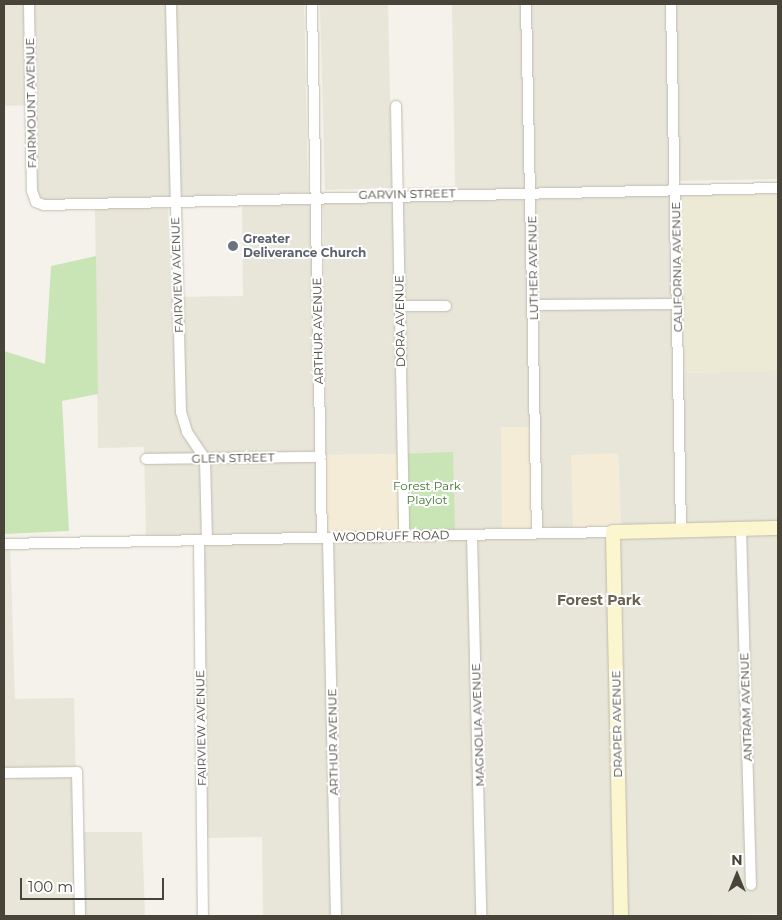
<!DOCTYPE html>
<html>
<head>
<meta charset="utf-8">
<style>
	body { margin:0 }
	#map { position:relative; width:782px; height:920px; overflow:hidden; background:#f4f2ea; font-family:Montserrat,sans-serif }
	div>[style] { position:absolute }
	.residential>* { inset:0; background:#e8e5d9 }
	.commercial>* { inset:0; background:#f4ecd7 }
	.education>* { inset:0; background:#ece9d5 }
	.green>* { inset:0; background:#c9e5b6 }
	.roads { filter:drop-shadow(0 0 1px #bfbbad) drop-shadow(0 0 1px #bfbbad) }
	.street>* { height:10px; margin:-5px; padding:0 5px; transform-origin:5px; border-radius:5px; background:#fff }
	.secondary>* { height:14px; margin:-7px; padding:0 7px; transform-origin:7px; border-radius:7px; background:#fbf6cd }
	.dots>* { width:14px; height:14px; translate:-50% -50%; box-sizing:border-box; border:2px solid #fff; border-radius:50% }
	span { translate:-50% -50%; white-space:nowrap; text-align:center; line-height:1.15; -webkit-text-stroke:4px #fff; paint-order:stroke }
	.street-label { font-size:12px; color:#484439 }
	.worship-label { font-size:12px; color:#5b616d; font-weight:700 }
	.left { translate:0 -50%; text-align:left }
	.park-label { font-size:12px; color:#40762f }
	.neighbourhood-label { font-size:14px; color:#6a6350; font-weight:700 }
	.frame { position:absolute; inset:0; border:5px solid #484439; pointer-events:none }
	.north { position:absolute; left:712px; top:850px; width:50px; height:50px; -webkit-text-stroke:4px #fff; paint-order:stroke; rotate:0deg; font-size:14px; font-weight:700; line-height:20px; text-align:center; color:#484439 }
	.north::after { content:''; display:block; margin:auto; width:18px; height:22px; background:#484439; clip-path:polygon(50% 0,100% 100%,50% 72%,0 100%) }
	.scale { position:absolute; left:20px; top:878px; width:144px; height:22px; box-sizing:border-box; border:2px solid #484439; border-top:0; padding-left:6px; font-size:15px; line-height:18px; white-space:nowrap; color:#484439; -webkit-text-stroke:4px #fff; paint-order:stroke }
</style>
</head>
<body>
<div id="map">
	<div class="residential">
		<div style="clip-path:polygon(4px 4px,304px 4px,308px 193px,234px 194px,163px 202px,38px 202px,27px 105px,4px 106px)"></div>
		<div style="clip-path:polygon(320px 4px,388px 4px,392px 188px,455px 186px,452px 4px,778px 4px,778px 179px,678px 181px,682px 373px,778px 371px,778px 526px,621px 529px,618px 453px,573px 530px,542px 531px,540px 427px,502px 531px,455px 532px,399px 454px,326px 455px,323px 203px,392px 201px,392px 188px,325px 190px)"></div>
		<div style="clip-path:polygon(312px 203px,317px 534px,146px 538px,144px 447px,98px 448px,95px 207px,168px 208px,171px 297px,243px 296px,242px 205px)"></div>
		<div style="clip-path:polygon(778px 532px,778px 914px,625px 916px,617px 535px)"></div>
		<div style="clip-path:polygon(611px 535px,618px 916px,263px 916px,262px 837px,205px 838px,202px 542px)"></div>
		<div style="clip-path:polygon(4px 545px,10px 545px,15px 699px,74px 698px,77px 832px,142px 832px,145px 916px,4px 916px)"></div>
	</div>
	<div class="commercial">
		<div style="clip-path:polygon(501px 427px,540px 427px,542px 531px,502px 531px)"></div>
		<div style="clip-path:polygon(618px 453px,621px 529px,573px 530px,571px 455px)"></div>
		<div style="clip-path:polygon(399px 454px,401px 532px,327px 534px,326px 455px)"></div>
	</div>
	<div class="education">
		<div style="clip-path:polygon(778px 190px,778px 371px,682px 373px,677px 192px)"></div>
	</div>
	<div class="green">
		<div style="clip-path:polygon(96px 256px,98px 394px,62px 401px,69px 531px,4px 534px,4px 351px,45px 364px,51px 266px)"></div>
		<div style="clip-path:polygon(453px 452px,455px 532px,401px 532px,399px 454px)"></div>
	</div>
	<div class="roads">
		<div class="street">
			<div style="left:29px;top:4px;width:187px;rotate:89.1deg"></div>
			<div style="left:32px;top:191px;width:12px;rotate:70deg"></div>
			<div style="left:36px;top:202px;width:9px;rotate:21deg"></div>
			<div style="left:44px;top:205px;width:734px;rotate:-1.33deg"></div>
			<div style="left:171px;top:4px;width:408px;rotate:88.6deg"></div>
			<div style="left:181px;top:412px;width:21px;rotate:73deg"></div>
			<div style="left:187px;top:432px;width:32px;rotate:56deg"></div>
			<div style="left:205px;top:459px;width:81px;rotate:88.6deg"></div>
			<div style="left:312px;top:4px;width:534px;rotate:88.93deg"></div>
			<div style="left:526px;top:4px;width:529px;rotate:88.81deg"></div>
			<div style="left:671px;top:4px;width:527px;rotate:88.91deg"></div>
			<div style="left:396px;top:106px;width:430px;rotate:88.9deg"></div>
			<div style="left:533px;top:305px;width:145px;rotate:-0.4deg"></div>
			<div style="left:399px;top:306px;width:47px"></div>
			<div style="left:146px;top:459px;width:175px;rotate:-0.7deg"></div>
			<div style="left:741px;top:529px;width:356px;rotate:88.4deg"></div>
			<div style="left:472px;top:535px;width:381px;rotate:88.6deg"></div>
			<div style="left:328px;top:538px;width:378px;rotate:88.8deg"></div>
			<div style="left:199px;top:540px;width:376px;rotate:89.4deg"></div>
			<div style="left:4px;top:544px;width:609px;rotate:-1.13deg"></div>
			<div style="left:4px;top:773px;width:73px;rotate:-0.8deg"></div>
			<div style="left:77px;top:772px;width:144px;rotate:88.8deg"></div>
		</div>
		<div class="secondary">
			<div style="left:621px;top:916px;width:384px;rotate:-91.2deg"></div>
			<div style="left:613px;top:532px;width:165px;rotate:-1.4deg"></div>
		</div>
	</div>
	<div class="dots">
		<div style="left:233px;top:246px;background:#6b7280"></div>
	</div>
	<div class="street-label">
		<span style="left:31px;top:103px;rotate:-91deg">FAIRMOUNT AVENUE</span>
		<span style="left:407px;top:194px;rotate:-1deg">GARVIN STREET</span>
		<span style="left:677px;top:267px;rotate:-91deg">CALIFORNIA AVENUE</span>
		<span style="left:533px;top:268px;rotate:-91deg">LUTHER AVENUE</span>
		<span style="left:177px;top:275px;rotate:-92deg">FAIRVIEW AVENUE</span>
		<span style="left:400px;top:321px;rotate:-91deg">DORA AVENUE</span>
		<span style="left:318px;top:331px;rotate:-91deg">ARTHUR AVENUE</span>
		<span style="left:233px;top:458px;rotate:-1deg">GLEN STREET</span>
		<span style="left:391px;top:536px;rotate:-1deg">WOODRUFF ROAD</span>
		<span style="left:746px;top:707px;rotate:-92deg">ANTRAM AVENUE</span>
		<span style="left:617px;top:724px;rotate:-91deg">DRAPER AVENUE</span>
		<span style="left:478px;top:725px;rotate:-92deg">MAGNOLIA AVENUE</span>
		<span style="left:201px;top:728px;rotate:-91deg">FAIRVIEW AVENUE</span>
		<span style="left:333px;top:742px;rotate:-91deg">ARTHUR AVENUE</span>
	</div>
	<div class="worship-label">
		<span class="left" style="left:243px;top:246px">Greater<br>Deliverance Church</span>
	</div>
	<div class="park-label">
		<span style="left:427px;top:493px">Forest Park<br>Playlot</span>
	</div>
	<div class="neighbourhood-label">
		<span style="left:599px;top:600px">Forest Park</span>
	</div>
	<div class="frame"></div>
	<div class="north">N</div>
	<div class="scale">100 m</div>
</div>
</body>
</html>
